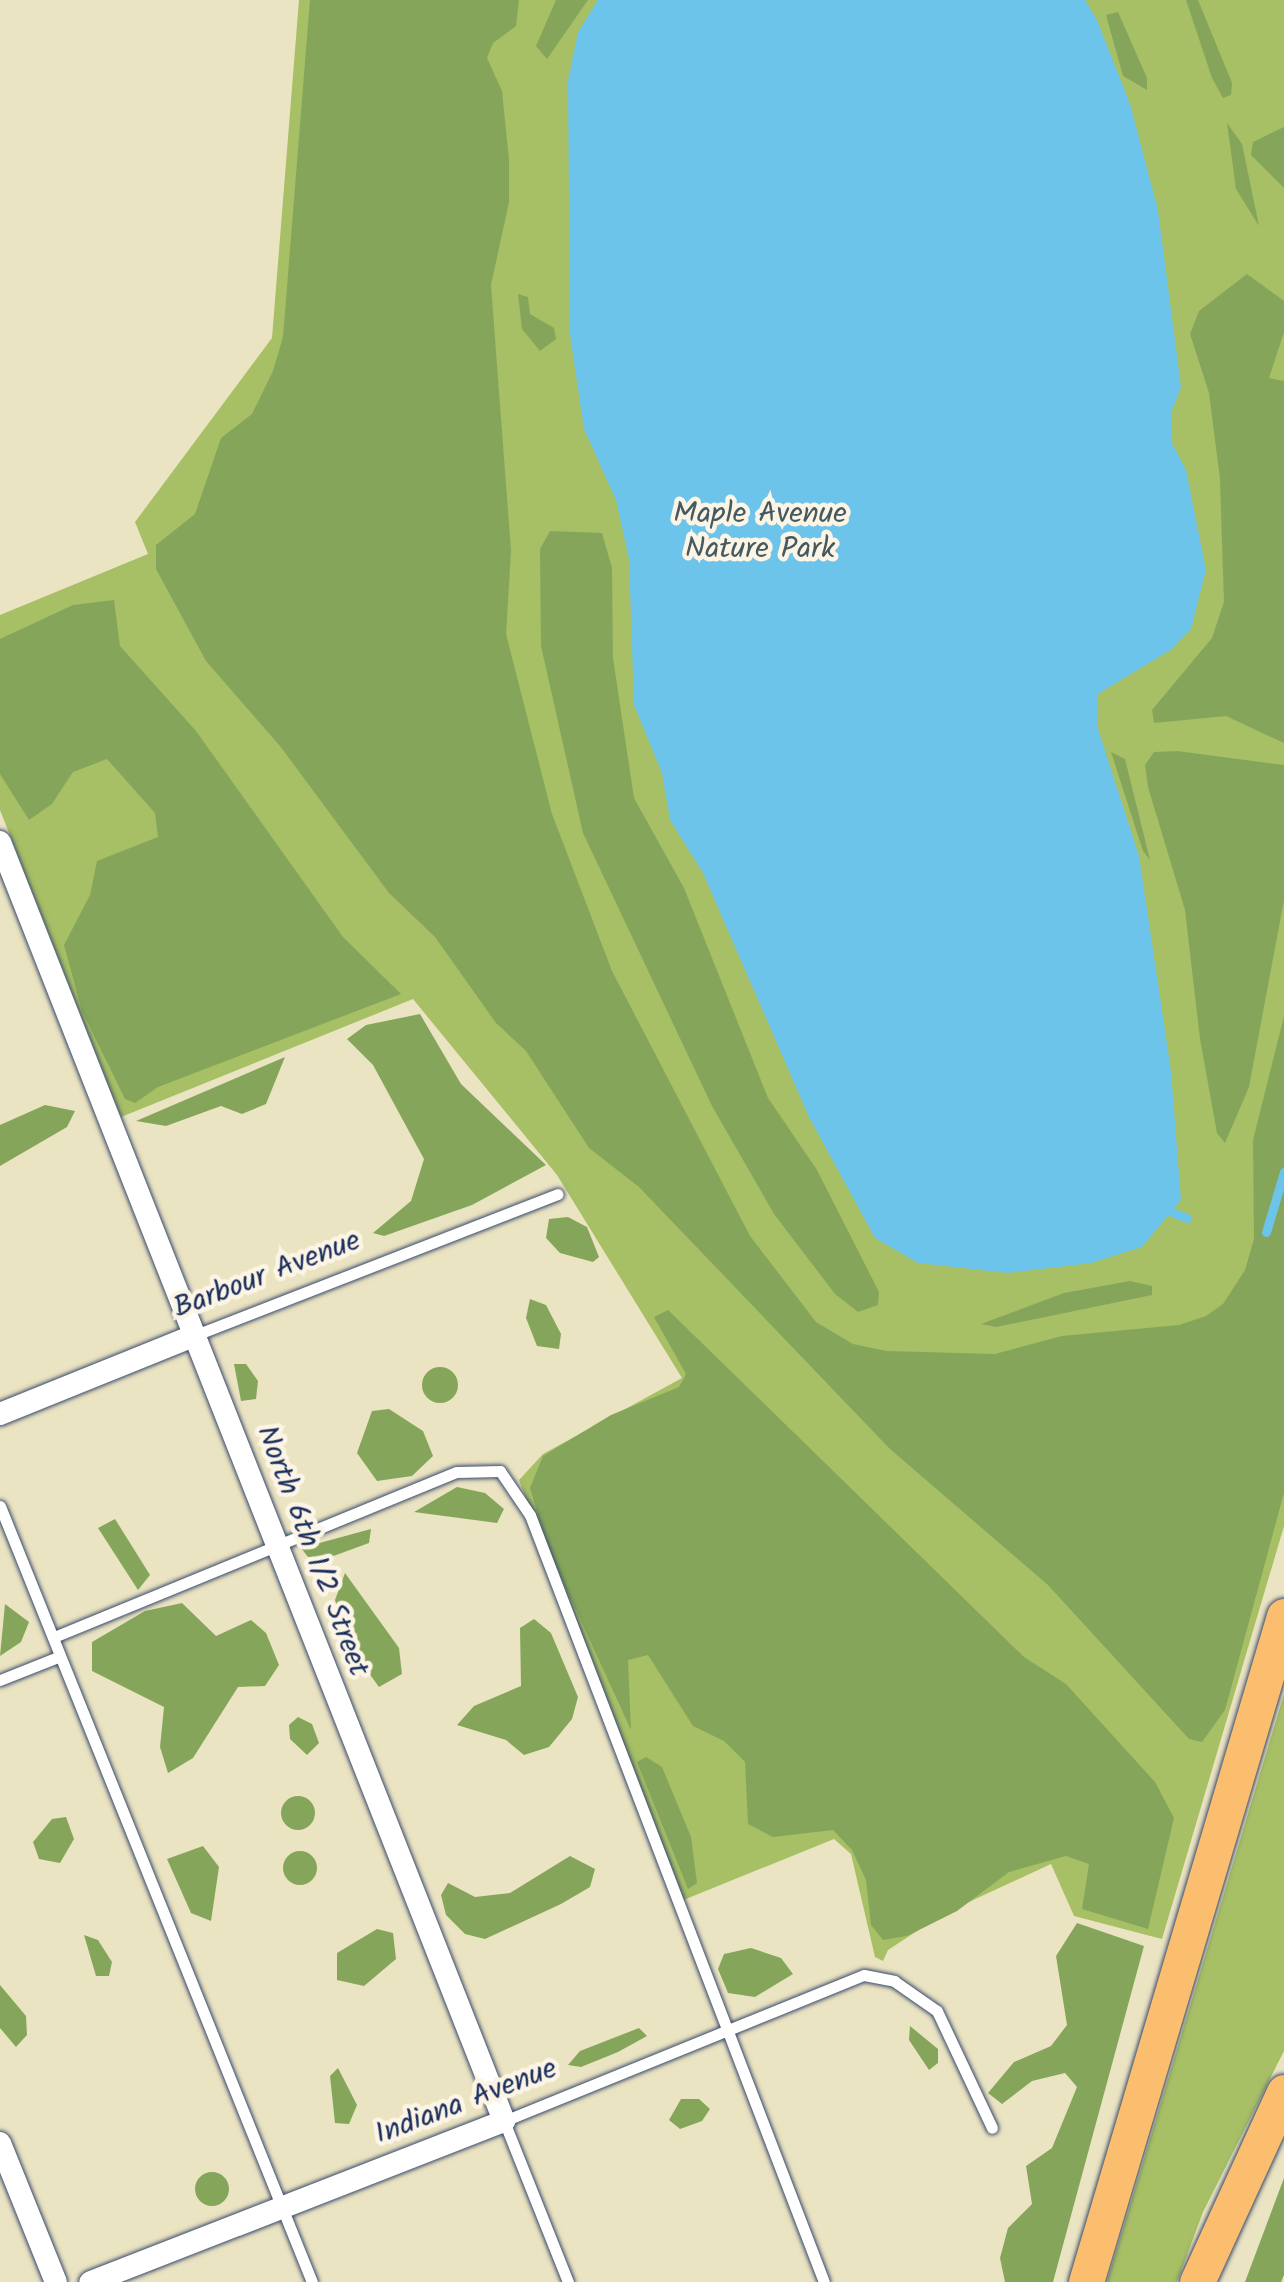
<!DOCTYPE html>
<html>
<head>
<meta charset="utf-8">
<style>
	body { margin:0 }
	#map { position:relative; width:1284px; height:2282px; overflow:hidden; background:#ebe4c2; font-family:Kalam,sans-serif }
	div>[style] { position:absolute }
	.green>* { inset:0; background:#a7bf65 }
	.forest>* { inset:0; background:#85a65a }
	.round { border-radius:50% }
	.water>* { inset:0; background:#6dc4ea }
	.stream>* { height:9px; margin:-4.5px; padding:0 4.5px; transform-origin:4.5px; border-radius:4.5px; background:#6dc4ea }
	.roads { filter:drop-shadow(0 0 2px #3a4a6d) drop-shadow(0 0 2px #3a4a6d) }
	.service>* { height:11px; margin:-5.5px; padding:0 5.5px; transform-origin:5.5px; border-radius:5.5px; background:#fff }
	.minor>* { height:22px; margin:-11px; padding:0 11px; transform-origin:11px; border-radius:11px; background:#fff }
	.primary>* { height:35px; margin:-17.5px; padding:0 17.5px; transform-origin:17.5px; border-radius:17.5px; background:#fabe6e }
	span { translate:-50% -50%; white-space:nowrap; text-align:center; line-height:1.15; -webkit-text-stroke:9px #fcf5e5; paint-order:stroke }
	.park-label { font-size:30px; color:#455a60 }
	.street-label { font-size:30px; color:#1b2f5e }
</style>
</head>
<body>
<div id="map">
	<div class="green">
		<div style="clip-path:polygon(299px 0,1284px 0,1284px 1526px,1162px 1939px,1074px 1916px,1051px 1864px,943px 1914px,888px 1950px,883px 1961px,875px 1957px,851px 1854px,834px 1839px,681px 1901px,519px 1480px,543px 1454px,682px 1378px,557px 1175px,413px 999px,121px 1117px,0 810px,0 615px,148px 554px,135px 522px,272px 338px)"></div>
		<div style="clip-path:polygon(1284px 1694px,1284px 2051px,1203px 2212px,1177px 2282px,1107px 2282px)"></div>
	</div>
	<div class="forest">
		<div style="clip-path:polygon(310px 0,519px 0,516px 26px,493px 43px,487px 58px,502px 91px,509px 160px,509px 202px,491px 285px,511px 551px,506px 634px,552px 814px,612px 971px,750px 1236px,816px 1322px,853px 1344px,886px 1351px,995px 1354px,1062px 1336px,1179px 1325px,1206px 1316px,1223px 1304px,1245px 1270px,1254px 1239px,1253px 1140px,1284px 1016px,1284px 1493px,1225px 1710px,1202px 1742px,1189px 1739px,1048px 1585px,890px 1449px,639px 1187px,589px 1148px,526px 1051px,496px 1023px,435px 937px,389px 893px,280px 746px,206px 661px,156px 569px,156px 545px,195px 514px,221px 438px,252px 414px,273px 371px,283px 337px)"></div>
		<div style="clip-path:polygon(556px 0,588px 0,547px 59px,536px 46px)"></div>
		<div style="clip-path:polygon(1186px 0,1198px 0,1232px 83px,1231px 95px,1223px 98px,1212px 78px)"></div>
		<div style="clip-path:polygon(1118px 12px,1147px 78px,1147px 90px,1123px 76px,1106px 15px)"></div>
		<div style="clip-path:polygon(1227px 123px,1242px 144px,1259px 226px,1236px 189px)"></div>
		<div style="clip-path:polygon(1284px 127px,1284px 188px,1251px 155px,1253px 142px)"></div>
		<div style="clip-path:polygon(1247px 274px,1284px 301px,1284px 332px,1269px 378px,1284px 381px,1284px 743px,1226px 716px,1154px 723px,1152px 710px,1212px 638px,1224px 602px,1220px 479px,1209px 393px,1190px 334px,1199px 311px)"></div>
		<div style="clip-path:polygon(518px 294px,528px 297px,530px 314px,554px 328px,556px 339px,540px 351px,522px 329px)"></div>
		<div style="clip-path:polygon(550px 531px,602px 533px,612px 568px,613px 658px,634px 798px,684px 888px,768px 1098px,817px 1170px,879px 1292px,878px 1305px,858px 1312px,835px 1294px,774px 1214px,712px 1106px,583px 833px,541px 646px,540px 549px)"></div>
		<div style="clip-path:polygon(114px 600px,120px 646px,196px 731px,343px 937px,401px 994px,158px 1087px,135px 1103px,125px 1099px,82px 1011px,64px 945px,90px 895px,97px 861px,158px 837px,155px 813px,107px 759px,73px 772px,52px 804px,29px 820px,0 774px,0 639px,73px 605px)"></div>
		<div style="clip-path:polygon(1177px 751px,1284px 765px,1284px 900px,1249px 1087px,1225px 1143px,1217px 1133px,1200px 1039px,1185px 910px,1148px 787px,1145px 765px,1154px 752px)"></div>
		<div style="clip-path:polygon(1111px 752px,1125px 759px,1150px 860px,1143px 851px)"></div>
		<div style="clip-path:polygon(420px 1014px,461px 1084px,546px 1165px,472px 1205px,384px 1236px,373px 1233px,411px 1201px,424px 1159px,373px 1065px,347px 1039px,366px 1025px)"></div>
		<div style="clip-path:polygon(285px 1057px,266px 1104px,242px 1114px,221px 1106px,166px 1126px,136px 1121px)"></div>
		<div style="clip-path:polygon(45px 1105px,75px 1111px,67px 1127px,0 1166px,0 1125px)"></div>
		<div style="clip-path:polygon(568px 1217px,587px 1227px,599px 1257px,593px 1262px,560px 1253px,546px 1238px,549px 1219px)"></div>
		<div style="clip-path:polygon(1130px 1281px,1152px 1286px,1152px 1295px,996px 1327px,981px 1324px,1064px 1293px)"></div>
		<div style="clip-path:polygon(530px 1299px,546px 1305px,561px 1334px,559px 1349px,537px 1346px,526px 1318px)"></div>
		<div style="clip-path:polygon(668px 1310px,1024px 1657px,1066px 1684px,1155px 1782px,1174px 1818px,1148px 1929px,1082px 1909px,1089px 1864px,1066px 1856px,1009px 1872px,957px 1911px,907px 1936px,883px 1940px,871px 1925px,866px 1880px,852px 1850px,833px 1830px,773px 1837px,748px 1824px,745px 1762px,724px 1741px,693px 1726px,648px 1655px,628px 1660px,631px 1730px,549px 1551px,530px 1488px,543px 1456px,611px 1415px,679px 1387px,686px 1374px,654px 1317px)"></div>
		<div style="clip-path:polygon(234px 1364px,246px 1364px,258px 1381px,256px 1399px,241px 1401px)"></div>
		<div class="round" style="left:422px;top:1367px;width:36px;height:36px"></div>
		<div style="clip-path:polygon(389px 1409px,423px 1431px,433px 1456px,412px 1476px,377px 1481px,357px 1453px,372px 1411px)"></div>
		<div style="clip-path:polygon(457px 1487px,485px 1493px,504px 1509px,497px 1523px,414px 1512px)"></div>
		<div style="clip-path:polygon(115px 1519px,150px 1575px,138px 1590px,98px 1528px)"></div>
		<div style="clip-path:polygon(371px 1529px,369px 1543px,328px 1558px,308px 1557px,301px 1548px)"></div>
		<div style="clip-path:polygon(345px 1573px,399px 1648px,402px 1674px,379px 1687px,350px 1647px,335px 1600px)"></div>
		<div style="clip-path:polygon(182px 1603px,216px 1636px,251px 1620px,266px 1633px,279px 1665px,265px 1686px,238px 1687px,193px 1758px,168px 1773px,160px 1747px,164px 1707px,92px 1671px,92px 1642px,145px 1611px)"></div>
		<div style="clip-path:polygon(5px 1604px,29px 1622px,21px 1642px,0 1656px)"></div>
		<div style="clip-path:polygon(534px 1619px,551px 1633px,578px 1697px,572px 1719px,549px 1747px,524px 1755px,506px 1740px,457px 1725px,474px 1706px,521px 1686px,520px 1628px)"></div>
		<div style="clip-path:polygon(298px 1717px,312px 1724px,319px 1743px,307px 1755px,290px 1739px,289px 1725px)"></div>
		<div style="clip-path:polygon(646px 1757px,662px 1767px,691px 1837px,697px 1883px,688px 1889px,637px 1762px)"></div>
		<div class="round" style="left:281px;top:1796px;width:34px;height:34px"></div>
		<div style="clip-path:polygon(66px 1817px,74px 1839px,60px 1863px,39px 1859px,33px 1842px,52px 1819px)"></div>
		<div style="clip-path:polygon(203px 1846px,219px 1867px,211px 1921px,191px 1913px,167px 1859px)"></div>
		<div class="round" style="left:283px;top:1851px;width:34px;height:34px"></div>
		<div style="clip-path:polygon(570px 1856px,595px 1869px,590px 1887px,561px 1904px,485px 1939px,465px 1934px,446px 1915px,441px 1895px,448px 1883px,475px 1897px,510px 1893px)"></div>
		<div style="clip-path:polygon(1077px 1923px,1144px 1946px,1053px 2282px,1005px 2282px,1000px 2258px,1008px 2228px,1032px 2204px,1026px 2166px,1052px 2148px,1077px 2087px,1065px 2073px,1032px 2081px,1002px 2104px,988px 2093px,1014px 2062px,1051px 2046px,1067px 2025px,1056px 1956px)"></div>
		<div style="clip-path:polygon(377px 1929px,393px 1933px,396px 1959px,364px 1986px,337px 1980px,337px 1953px)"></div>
		<div style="clip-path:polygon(84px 1935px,98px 1940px,112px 1962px,109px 1976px,96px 1976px)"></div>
		<div style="clip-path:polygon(751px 1948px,781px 1958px,793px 1974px,755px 1997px,728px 1993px,718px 1969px,724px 1954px)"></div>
		<div style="clip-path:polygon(0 1985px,26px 2016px,27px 2035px,16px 2047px,0 2028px)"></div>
		<div style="clip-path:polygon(910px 2026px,938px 2049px,938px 2063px,929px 2070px,909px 2040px)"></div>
		<div style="clip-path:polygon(639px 2028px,647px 2036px,618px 2052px,581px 2067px,568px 2065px,580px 2051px)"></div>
		<div style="clip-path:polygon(338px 2068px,357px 2105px,349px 2124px,335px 2123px,330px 2076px)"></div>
		<div style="clip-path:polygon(681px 2099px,699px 2099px,710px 2109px,702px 2121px,680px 2129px,669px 2120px)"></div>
		<div class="round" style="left:195px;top:2172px;width:34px;height:34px"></div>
		<div style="clip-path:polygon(1284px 2178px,1284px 2275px,1281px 2282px,1245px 2282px)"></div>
	</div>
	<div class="water">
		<div style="clip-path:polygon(598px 0,1085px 0,1097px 20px,1130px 104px,1158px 210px,1181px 387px,1171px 413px,1172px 443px,1186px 470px,1206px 570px,1191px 629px,1172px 649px,1098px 694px,1098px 729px,1139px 856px,1171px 1071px,1181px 1200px,1142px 1247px,1091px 1263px,1008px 1273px,918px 1263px,875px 1238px,809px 1117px,703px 873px,670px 820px,662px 773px,634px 705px,629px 559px,616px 500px,584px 429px,570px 335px,568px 81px,578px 32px)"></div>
	</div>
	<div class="stream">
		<div style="left:1162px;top:1208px;width:27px;rotate:22deg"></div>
		<div style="left:1266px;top:1232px;width:63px;rotate:-73.3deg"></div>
	</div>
	<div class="roads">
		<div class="service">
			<div style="left:196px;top:1335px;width:388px;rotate:-21.3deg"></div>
			<div style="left:0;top:1506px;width:836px;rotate:68.1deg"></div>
			<div style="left:54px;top:1637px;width:435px;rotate:-22.3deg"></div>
			<div style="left:457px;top:1472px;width:43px;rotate:-1.3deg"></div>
			<div style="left:500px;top:1471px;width:53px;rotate:55.7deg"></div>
			<div style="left:530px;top:1515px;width:821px;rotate:69.03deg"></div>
			<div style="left:0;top:1680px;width:62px;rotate:-21.6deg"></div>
			<div style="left:568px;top:2282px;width:173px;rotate:-111.7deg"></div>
			<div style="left:504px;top:2121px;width:388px;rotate:-22.1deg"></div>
			<div style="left:864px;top:1975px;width:31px;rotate:11deg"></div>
			<div style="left:894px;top:1981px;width:52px;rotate:34.9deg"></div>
			<div style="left:937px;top:2011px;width:129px;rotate:64.8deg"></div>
		</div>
		<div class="minor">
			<div style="left:0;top:842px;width:1375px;rotate:68.49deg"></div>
			<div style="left:504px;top:2121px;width:444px;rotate:158.7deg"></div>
			<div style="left:0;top:1414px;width:211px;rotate:-22deg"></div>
			<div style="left:0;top:2143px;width:150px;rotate:68.1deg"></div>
		</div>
		<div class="primary">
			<div style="left:1086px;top:2282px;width:695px;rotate:-73.44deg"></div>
			<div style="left:1197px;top:2282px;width:209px;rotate:-65.4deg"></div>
		</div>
	</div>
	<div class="park-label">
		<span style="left:760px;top:531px">Maple Avenue<br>Nature Park</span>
	</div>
	<div class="street-label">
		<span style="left:267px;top:1275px;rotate:-21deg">Barbour Avenue</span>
		<span style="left:312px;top:1551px;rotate:69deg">North 6th 1/2 Street</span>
		<span style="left:466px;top:2102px;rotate:-21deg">Indiana Avenue</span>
	</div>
</div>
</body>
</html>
